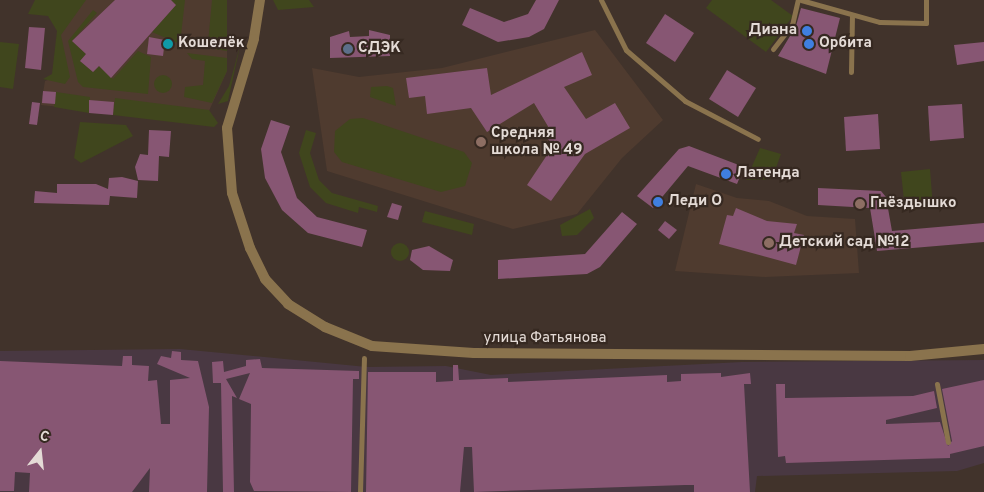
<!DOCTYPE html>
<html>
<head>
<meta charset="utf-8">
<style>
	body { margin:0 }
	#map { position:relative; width:984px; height:492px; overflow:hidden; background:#41332b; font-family:Overpass,sans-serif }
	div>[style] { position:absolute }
	.industrial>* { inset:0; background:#493842 }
	.built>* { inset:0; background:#4f3b2f }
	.green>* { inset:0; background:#40461d }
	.round { border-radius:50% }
	.building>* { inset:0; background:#875673 }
	.service>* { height:5px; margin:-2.5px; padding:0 2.5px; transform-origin:2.5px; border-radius:2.5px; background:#8a734d }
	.tertiary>* { height:10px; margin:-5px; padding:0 5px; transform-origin:5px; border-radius:5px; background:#8a734d }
	.dots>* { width:14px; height:14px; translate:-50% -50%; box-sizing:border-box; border:2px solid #362921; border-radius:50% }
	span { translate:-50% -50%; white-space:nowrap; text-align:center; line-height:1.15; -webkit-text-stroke:4.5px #362921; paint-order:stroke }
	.poi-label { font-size:15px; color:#e4dbd6; font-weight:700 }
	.right { translate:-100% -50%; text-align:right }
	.left { translate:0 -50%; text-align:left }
	.street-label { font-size:15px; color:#e4dbd6 }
	.north { position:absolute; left:15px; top:427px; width:50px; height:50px; -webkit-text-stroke:4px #362921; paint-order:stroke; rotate:16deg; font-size:14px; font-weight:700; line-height:20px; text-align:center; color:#e4dbd6 }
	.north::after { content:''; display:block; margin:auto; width:18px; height:22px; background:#e4dbd6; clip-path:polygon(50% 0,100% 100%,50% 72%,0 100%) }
</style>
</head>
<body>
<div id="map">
	<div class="industrial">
		<div style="clip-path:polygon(180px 349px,367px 367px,446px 366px,491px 375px,742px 362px,984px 360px,984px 463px,957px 471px,757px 476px,755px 492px,0 492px,0 351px)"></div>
	</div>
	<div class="built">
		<div style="clip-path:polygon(62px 0,227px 0,227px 71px,204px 122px,41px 105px,45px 81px,56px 77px)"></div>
		<div style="clip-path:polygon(595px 30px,663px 120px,622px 158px,577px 214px,513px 229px,327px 171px,312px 68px,359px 77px,442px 68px)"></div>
		<div style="clip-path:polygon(696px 184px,737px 198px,769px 201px,807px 216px,855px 219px,859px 273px,765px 277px,675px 271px)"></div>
	</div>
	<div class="green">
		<div style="clip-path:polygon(35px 0,86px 0,61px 35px,70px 77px,65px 84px,43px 79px,52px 74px,57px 31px,48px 16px,28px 14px)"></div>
		<div style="clip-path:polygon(171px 0,185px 0,180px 44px,152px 32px,176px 5px)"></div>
		<div style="clip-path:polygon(212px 0,227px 0,227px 51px,189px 45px,208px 43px)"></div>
		<div style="clip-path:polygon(273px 0,309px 0,314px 7px,278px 10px)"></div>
		<div style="clip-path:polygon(712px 0,771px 0,793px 16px,766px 52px,706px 8px)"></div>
		<div style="clip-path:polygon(93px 10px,97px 13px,72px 41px,86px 54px,80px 61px,93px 72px,99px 66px,113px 79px,138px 51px,151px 57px,148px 94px,83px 87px,78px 82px,68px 41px)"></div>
		<div style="clip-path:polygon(0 42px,19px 44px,13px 89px,0 87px)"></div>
		<div style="clip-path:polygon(240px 46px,228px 101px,218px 104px,229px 86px)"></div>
		<div style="clip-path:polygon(187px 53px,227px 58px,227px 71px,212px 103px,184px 97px,185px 87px,203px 85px,205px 61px,192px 59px)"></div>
		<div class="round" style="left:154px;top:75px;width:18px;height:18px"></div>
		<div style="clip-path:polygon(387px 86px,393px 88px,396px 106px,370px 97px,371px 87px)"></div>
		<div style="clip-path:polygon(56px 92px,90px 97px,89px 113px,54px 107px)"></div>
		<div style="clip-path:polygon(115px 98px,209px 110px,218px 123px,214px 127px,113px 115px)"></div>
		<div style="clip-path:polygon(363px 118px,464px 152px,472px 163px,465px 186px,441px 192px,342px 162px,334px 152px,335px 131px,350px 119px)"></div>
		<div style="clip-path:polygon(80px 122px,126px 125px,133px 136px,81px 163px,74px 158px)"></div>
		<div style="clip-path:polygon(306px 130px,316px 133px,310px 153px,319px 180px,332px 193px,378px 206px,377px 212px,359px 207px,358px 213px,326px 203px,310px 187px,299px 153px)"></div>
		<div style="clip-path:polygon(760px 148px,781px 154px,772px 179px,746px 180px)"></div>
		<div style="clip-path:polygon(930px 169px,933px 208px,905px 210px,901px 172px)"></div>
		<div style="clip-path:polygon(590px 209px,594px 218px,577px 235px,562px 236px,560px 225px)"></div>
		<div style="clip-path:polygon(425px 211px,474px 224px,472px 235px,422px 222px)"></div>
		<div class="round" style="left:391px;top:243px;width:18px;height:18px"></div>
	</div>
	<div class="building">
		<div style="clip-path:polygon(115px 0,171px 0,176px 5px,111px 78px,99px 66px,93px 72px,80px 61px,86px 54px,72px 41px)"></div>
		<div style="clip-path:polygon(536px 0,559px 0,544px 29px,529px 37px,498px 42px,462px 25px,470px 8px,504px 22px,528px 14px)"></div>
		<div style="clip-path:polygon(801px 8px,840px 18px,826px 74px,778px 56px,796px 26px)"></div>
		<div style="clip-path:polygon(665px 14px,694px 33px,675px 62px,646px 43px)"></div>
		<div style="clip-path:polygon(29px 27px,45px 28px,41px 70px,25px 68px)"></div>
		<div style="clip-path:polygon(369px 30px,390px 35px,390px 56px,330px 58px,330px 37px,349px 31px,350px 37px,369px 36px)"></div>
		<div style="clip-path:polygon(149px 37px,165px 40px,163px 56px,147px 54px)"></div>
		<div style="clip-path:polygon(984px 42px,984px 61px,957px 65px,954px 45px)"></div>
		<div style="clip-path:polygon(582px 52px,592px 75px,564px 87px,586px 119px,615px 103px,630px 128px,585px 154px,551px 201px,527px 185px,553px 146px,543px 132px,549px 128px,534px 103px,487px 132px,471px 108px,427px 114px,425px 96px,409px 98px,406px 78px,487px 68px,491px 95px)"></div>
		<div style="clip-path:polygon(727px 70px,756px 88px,738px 117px,709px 99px)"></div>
		<div style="clip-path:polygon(43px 91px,56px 92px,55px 104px,42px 103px)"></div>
		<div style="clip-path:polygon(89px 100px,114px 102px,113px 115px,89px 113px)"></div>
		<div style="clip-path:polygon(32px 102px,40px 103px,37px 125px,29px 124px)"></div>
		<div style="clip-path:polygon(962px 104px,964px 138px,930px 141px,928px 106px)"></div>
		<div style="clip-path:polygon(878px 114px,880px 149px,846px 151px,844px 117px)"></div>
		<div style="clip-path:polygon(271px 120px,290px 126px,281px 152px,297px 198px,317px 217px,367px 230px,362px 247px,308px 233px,282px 210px,265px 178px,261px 149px)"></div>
		<div style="clip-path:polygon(149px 130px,171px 131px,169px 157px,159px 156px,158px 181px,138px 180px,135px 167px,140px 154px,148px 155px)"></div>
		<div style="clip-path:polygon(689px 146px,744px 167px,737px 184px,688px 166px,653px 208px,637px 196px,679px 149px)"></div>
		<div style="clip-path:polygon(122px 177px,138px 181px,137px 198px,110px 196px,109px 205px,34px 203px,35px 191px,57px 193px,57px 184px,96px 184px,108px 189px,109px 178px)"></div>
		<div style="clip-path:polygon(818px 188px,881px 191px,886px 197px,892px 231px,984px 223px,984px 242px,877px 251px,870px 208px,818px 205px)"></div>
		<div style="clip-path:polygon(392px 203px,402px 206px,398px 220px,387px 217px)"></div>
		<div style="clip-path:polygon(736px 208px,767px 221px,797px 224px,794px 233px,804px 235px,796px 265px,719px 244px,727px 215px,733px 216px)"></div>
		<div style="clip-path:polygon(622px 212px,637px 224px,600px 267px,587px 274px,498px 279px,498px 260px,585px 254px)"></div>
		<div style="clip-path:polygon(665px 221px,677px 230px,669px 239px,658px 230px)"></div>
		<div style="clip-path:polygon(429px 246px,453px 260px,450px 271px,423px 270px,410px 260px,412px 250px)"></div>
		<div style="clip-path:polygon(172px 351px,181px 352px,181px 360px,198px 361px,209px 407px,207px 492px,149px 492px,150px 468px,132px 492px,29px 492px,30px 473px,15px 472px,14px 491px,0 491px,0 361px,122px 366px,123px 356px,132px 356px,132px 365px,149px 366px,148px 381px,157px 380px,161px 424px,170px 424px,170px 380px,190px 378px,157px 364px,161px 356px,171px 358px)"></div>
		<div style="clip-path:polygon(260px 359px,262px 368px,359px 371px,359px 379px,353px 379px,351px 492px,254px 491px,250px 482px,251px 404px,239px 399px,250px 373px,226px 379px,237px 398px,232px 396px,234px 492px,223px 492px,221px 383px,213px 383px,212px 362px,223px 361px,224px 372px,246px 366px,246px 360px)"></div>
		<div style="clip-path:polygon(453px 365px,458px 365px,459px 380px,508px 378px,508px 382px,667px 375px,667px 382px,681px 381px,681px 374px,721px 373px,721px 377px,750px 373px,751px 384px,744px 384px,750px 492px,694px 492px,694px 485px,685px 485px,474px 492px,472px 447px,464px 447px,460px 492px,366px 492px,368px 372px,436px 372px,436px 382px,453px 381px)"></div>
		<div style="clip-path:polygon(984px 380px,984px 446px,950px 454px,950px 458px,786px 463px,785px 456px,778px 457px,776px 384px,785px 384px,785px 398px,913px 396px,934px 391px,937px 408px,886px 420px,886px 424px,940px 422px,948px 446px,952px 441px,942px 389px)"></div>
	</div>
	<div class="service">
		<div style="left:601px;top:0;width:56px;rotate:63.4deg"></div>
		<div style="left:626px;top:50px;width:78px;rotate:40.8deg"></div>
		<div style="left:685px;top:101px;width:82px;rotate:27.5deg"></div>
		<div style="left:801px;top:0;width:82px;rotate:15.6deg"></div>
		<div style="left:880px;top:22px;width:46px;rotate:1.2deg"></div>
		<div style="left:926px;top:23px;width:23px;rotate:-90deg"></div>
		<div style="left:773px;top:49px;width:31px;rotate:-52deg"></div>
		<div style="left:792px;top:25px;width:26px;rotate:-77deg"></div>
		<div style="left:851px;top:72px;width:57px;rotate:-89deg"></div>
		<div style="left:937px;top:384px;width:59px;rotate:79.3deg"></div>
		<div style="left:360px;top:492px;width:134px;rotate:-88.3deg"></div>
	</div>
	<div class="tertiary">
		<div style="left:260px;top:0;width:39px;rotate:99deg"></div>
		<div style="left:254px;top:39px;width:93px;rotate:106.9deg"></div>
		<div style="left:227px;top:128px;width:65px;rotate:85.6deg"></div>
		<div style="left:232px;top:193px;width:58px;rotate:71.9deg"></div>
		<div style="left:250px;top:248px;width:34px;rotate:64deg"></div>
		<div style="left:265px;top:279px;width:34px;rotate:47deg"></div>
		<div style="left:288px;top:304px;width:44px;rotate:31.9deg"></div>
		<div style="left:325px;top:327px;width:51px;rotate:22deg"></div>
		<div style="left:372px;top:346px;width:102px;rotate:3.9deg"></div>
		<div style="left:474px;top:353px;width:436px;rotate:0.4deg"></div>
		<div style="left:910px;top:356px;width:74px;rotate:-5.4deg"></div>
	</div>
	<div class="dots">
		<div style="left:807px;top:31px;background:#3f7fe0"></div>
		<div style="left:168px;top:44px;background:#0f9aa8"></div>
		<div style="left:809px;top:44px;background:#3f7fe0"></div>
		<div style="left:348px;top:49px;background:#5c6f8a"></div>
		<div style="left:481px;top:142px;background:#8d6e63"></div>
		<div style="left:726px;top:174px;background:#3f7fe0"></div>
		<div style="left:658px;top:202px;background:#3f7fe0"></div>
		<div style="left:860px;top:204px;background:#8d6e63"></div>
		<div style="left:769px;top:243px;background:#8d6e63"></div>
	</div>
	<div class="poi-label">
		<span class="right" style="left:797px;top:31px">Диана</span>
		<span class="left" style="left:178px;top:44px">Кошелёк</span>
		<span class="left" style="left:819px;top:44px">Орбита</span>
		<span class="left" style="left:358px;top:49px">СДЭК</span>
		<span class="left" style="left:491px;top:142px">Средняя<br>школа № 49</span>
		<span class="left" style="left:736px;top:174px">Латенда</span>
		<span class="left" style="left:668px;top:202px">Леди О</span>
		<span class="left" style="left:870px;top:204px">Гнёздышко</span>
		<span class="left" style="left:779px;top:243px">Детский сад №12</span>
	</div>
	<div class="street-label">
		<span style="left:545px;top:339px">улица Фатьянова</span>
	</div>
	<div class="north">С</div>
</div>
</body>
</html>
